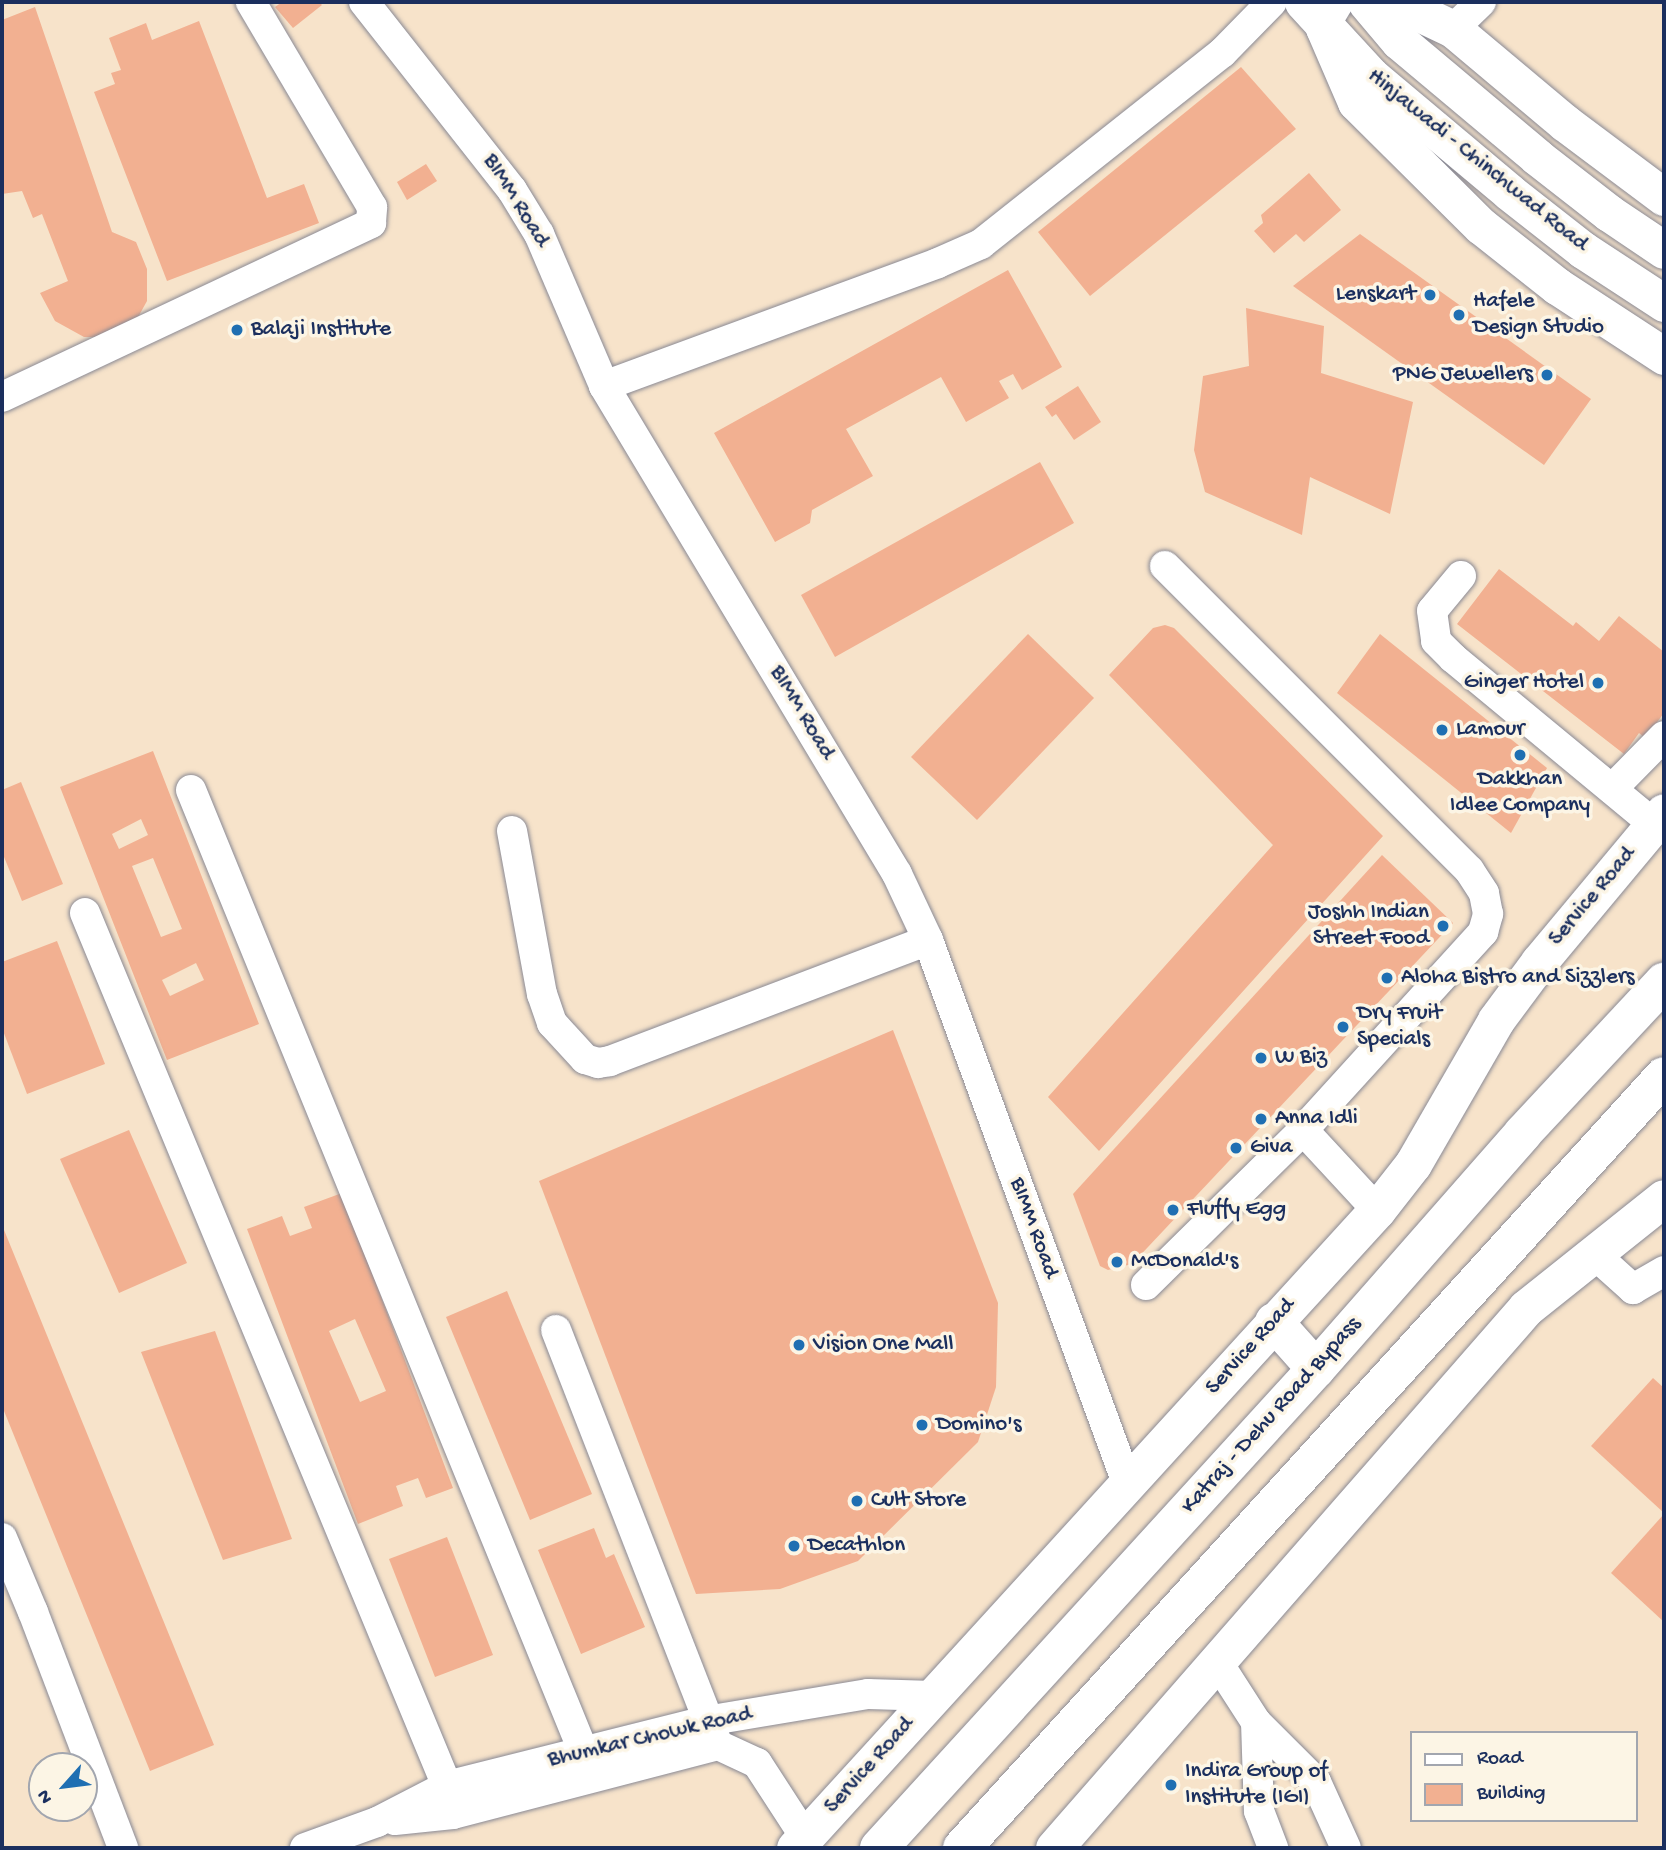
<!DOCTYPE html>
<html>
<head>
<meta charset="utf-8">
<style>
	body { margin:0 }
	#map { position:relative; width:1666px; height:1850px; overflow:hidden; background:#f7e3ca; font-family:"Gochi Hand",sans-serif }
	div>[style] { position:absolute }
	.building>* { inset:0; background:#f2b091 }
	.roads { filter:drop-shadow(0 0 2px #898994) drop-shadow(0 0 2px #898994) }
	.minor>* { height:30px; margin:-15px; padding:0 15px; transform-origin:15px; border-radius:15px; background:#fff }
	.major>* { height:37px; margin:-18.5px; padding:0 18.5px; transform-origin:18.5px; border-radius:18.5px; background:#fff }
	.highway>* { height:38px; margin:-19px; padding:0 19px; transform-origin:19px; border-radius:19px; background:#fff }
	.dots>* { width:19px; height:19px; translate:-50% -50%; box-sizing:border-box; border:4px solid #fcf5e5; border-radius:50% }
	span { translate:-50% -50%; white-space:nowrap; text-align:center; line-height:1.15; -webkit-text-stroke:7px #fcf5e5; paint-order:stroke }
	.street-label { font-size:23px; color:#1b2f5e }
	.poi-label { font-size:23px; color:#1b2f5e }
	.right { translate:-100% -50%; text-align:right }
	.left { translate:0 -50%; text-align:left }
	.frame { position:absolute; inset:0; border:4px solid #1b2f5e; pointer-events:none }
	.legend { position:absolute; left:1410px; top:1731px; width:228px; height:91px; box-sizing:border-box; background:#fcf5e5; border:2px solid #a2a6af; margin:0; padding:9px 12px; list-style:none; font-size:21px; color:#1b2f5e }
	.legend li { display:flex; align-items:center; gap:14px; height:35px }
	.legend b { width:35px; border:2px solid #a2a6af }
	.north { position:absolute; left:28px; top:1752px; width:70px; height:70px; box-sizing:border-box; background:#fcf5e5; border:2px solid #a2a6af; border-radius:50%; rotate:242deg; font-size:19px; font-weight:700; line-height:28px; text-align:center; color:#1b2f5e }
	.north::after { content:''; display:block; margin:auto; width:24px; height:32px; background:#1f6fb2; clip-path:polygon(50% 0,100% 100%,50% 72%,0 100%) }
</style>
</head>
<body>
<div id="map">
	<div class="building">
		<div style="clip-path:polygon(282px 2px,319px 2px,322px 5px,293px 28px,275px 7px)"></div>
		<div style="clip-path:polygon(35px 7px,112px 232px,136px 242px,147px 269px,147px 301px,137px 319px,104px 337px,84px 337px,55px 321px,40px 293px,68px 281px,42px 214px,33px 218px,22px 191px,2px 194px,2px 20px)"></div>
		<div style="clip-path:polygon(199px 21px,267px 198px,304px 184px,319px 223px,167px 281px,94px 92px,115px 84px,111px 73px,121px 70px,109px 38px,146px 23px,152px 40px)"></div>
		<div style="clip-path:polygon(1241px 67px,1296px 129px,1090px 296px,1038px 232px)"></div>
		<div style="clip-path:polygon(426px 164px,437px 181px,407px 200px,397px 182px)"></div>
		<div style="clip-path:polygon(1309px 173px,1341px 210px,1304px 242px,1296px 234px,1274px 253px,1254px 231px,1263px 223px,1261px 215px)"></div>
		<div style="clip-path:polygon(1360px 234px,1591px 399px,1544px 465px,1293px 286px)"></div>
		<div style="clip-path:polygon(1008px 270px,1062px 367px,1022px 390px,1013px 374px,999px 381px,1009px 398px,966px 422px,941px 377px,846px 429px,873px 476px,812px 510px,810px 523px,775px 542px,714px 433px)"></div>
		<div style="clip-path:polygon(1246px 308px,1324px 326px,1321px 373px,1413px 402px,1390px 514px,1310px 477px,1302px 535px,1205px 492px,1194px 450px,1203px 376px,1249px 366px)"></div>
		<div style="clip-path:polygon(1078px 386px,1101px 422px,1074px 440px,1056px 414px,1052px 417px,1045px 407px)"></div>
		<div style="clip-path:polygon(1040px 462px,1074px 523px,835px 657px,801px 595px)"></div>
		<div style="clip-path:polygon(1499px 569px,1573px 626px,1576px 622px,1599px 641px,1619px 616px,1664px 652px,1664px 713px,1645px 738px,1639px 733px,1624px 754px,1457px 624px)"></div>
		<div style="clip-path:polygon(1165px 625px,1174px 628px,1383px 836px,1099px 1151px,1048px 1097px,1273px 845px,1109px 675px,1153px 628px)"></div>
		<div style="clip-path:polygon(1028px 634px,1094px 698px,977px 820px,911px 757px)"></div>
		<div style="clip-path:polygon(1380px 634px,1547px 768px,1511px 833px,1337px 693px)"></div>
		<div style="clip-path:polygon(evenodd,153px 751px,259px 1024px,167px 1060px,60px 787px,153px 751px,141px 819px,148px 835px,119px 849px,112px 834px,141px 819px,153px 751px,153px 858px,182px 929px,161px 937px,132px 866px,153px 858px,153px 751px,196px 963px,204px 980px,170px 996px,162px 980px,196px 963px)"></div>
		<div style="clip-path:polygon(21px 782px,63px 884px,22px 901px,2px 852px,2px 790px)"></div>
		<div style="clip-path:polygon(1382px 855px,1453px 923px,1132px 1264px,1108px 1270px,1100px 1266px,1073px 1194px)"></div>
		<div style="clip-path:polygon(57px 941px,105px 1064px,27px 1094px,2px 1028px,2px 962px)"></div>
		<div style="clip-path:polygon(893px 1030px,998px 1303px,996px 1387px,978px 1442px,858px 1561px,780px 1589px,696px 1594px,539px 1181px)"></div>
		<div style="clip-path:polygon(129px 1130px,187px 1263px,119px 1293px,60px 1159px)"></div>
		<div style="clip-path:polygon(evenodd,342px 1193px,453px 1488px,426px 1498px,418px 1478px,396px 1486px,403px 1506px,358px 1524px,247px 1229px,282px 1216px,290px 1236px,312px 1228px,304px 1207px,342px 1193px,355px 1319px,386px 1391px,360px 1402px,329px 1331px,355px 1319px)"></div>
		<div style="clip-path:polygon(2px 1225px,214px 1745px,150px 1771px,2px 1406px)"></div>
		<div style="clip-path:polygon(507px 1291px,592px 1494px,530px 1520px,446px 1317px)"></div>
		<div style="clip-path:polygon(215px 1331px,292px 1539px,223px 1560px,141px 1352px)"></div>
		<div style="clip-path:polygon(1653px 1378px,1664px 1388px,1664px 1513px,1591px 1446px)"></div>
		<div style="clip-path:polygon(1664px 1514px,1664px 1622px,1611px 1573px)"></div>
		<div style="clip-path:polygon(594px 1528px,606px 1558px,614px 1554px,645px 1627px,581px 1654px,538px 1550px)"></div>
		<div style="clip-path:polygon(447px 1537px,493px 1655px,435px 1677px,389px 1559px)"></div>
	</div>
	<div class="roads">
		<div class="minor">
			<div style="left:364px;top:2px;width:239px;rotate:51.8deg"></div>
			<div style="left:512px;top:190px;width:52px;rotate:58.5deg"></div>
			<div style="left:539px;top:234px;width:165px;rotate:66.8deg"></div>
			<div style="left:604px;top:386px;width:569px;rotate:59.02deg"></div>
			<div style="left:897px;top:874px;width:73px;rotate:64.8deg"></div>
			<div style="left:928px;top:940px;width:578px;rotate:69.87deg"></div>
			<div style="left:1453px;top:29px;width:39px;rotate:-44deg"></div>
			<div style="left:604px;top:386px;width:356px;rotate:-20.2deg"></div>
			<div style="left:938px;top:263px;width:47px;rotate:-23.8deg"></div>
			<div style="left:981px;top:244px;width:308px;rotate:-38.4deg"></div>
			<div style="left:1222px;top:53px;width:71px;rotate:-45.6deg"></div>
			<div style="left:2px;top:397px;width:408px;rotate:-25.2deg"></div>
			<div style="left:371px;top:223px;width:16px;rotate:-86deg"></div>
			<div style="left:372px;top:207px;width:238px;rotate:-120.6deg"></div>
			<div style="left:1461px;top:576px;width:45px;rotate:129.6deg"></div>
			<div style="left:1432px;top:611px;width:30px;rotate:82deg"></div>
			<div style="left:1436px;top:641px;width:24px;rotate:45deg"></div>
			<div style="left:1453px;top:658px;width:261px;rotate:39.6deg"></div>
			<div style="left:1612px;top:789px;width:74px;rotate:-45.5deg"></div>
			<div style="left:191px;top:790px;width:1040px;rotate:67.8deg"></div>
			<div style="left:512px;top:831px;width:166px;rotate:79.6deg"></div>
			<div style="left:542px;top:994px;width:31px;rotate:71deg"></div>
			<div style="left:552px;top:1023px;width:49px;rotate:47.5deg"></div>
			<div style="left:585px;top:1059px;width:14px;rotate:17deg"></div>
			<div style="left:598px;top:1063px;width:12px;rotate:-9deg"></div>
			<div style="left:610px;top:1061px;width:340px;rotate:-20.8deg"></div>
			<div style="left:85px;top:913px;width:945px;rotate:67.48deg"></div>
			<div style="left:1303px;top:1130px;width:109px;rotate:47.2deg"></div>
			<div style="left:1593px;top:1253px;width:54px;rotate:42deg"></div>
			<div style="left:1633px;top:1289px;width:36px;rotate:-30deg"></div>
			<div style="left:1146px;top:1285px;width:221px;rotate:-44.6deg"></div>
			<div style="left:1303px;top:1130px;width:268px;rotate:-47.7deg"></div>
			<div style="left:1483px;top:932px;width:19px;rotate:-74deg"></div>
			<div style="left:1488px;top:914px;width:21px;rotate:-101deg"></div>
			<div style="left:1484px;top:893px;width:27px;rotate:-123deg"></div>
			<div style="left:1469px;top:870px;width:430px;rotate:-135deg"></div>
			<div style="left:556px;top:1330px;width:438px;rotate:68.7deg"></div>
			<div style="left:2px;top:1538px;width:80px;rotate:67.3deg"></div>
			<div style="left:33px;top:1612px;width:253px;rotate:69.1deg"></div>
			<div style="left:1218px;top:1663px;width:70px;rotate:57.2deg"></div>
			<div style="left:1256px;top:1722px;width:85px;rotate:45deg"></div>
			<div style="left:1316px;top:1782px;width:72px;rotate:65.6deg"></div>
			<div style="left:1256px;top:1722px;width:89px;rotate:88.1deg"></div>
			<div style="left:1259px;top:1811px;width:40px;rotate:69deg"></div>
			<div style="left:395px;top:1820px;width:58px;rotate:-5.9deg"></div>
			<div style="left:453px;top:1814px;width:274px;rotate:-14.6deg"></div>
			<div style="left:718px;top:1745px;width:43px;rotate:24.8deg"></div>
			<div style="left:757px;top:1763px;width:88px;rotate:57deg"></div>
			<div style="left:305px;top:1848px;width:77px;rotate:-19.9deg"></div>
			<div style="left:377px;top:1822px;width:79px;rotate:-27.2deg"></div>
			<div style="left:447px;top:1786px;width:267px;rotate:-14.1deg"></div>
			<div style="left:706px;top:1721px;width:164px;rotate:-9.5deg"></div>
			<div style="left:868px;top:1694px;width:66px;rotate:1.7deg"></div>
		</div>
		<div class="major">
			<div style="left:1303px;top:2px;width:100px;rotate:47.4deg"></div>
			<div style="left:1371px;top:76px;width:180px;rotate:40deg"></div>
			<div style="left:1509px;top:192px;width:94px;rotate:38.1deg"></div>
			<div style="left:1583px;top:250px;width:97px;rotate:33.2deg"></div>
			<div style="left:1334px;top:2px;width:17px;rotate:121deg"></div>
			<div style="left:1325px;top:17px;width:11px;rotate:95deg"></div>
			<div style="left:1324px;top:28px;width:81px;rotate:66.6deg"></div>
			<div style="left:1356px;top:102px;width:176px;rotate:44.8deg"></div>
			<div style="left:1481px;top:226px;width:97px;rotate:38.3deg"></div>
			<div style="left:1557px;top:286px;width:128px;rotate:33.2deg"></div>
			<div style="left:1366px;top:2px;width:51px;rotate:49.8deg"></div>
			<div style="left:1399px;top:41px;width:180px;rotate:40deg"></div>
			<div style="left:1537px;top:157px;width:91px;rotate:37.9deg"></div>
			<div style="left:1609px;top:213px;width:66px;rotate:33.9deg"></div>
			<div style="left:1396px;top:2px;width:63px;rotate:25.3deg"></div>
			<div style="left:1453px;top:29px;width:146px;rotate:40deg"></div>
			<div style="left:1565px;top:123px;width:124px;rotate:36.8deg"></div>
			<div style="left:795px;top:1848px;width:864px;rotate:-47.63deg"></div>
			<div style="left:1377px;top:1210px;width:58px;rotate:-52deg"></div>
			<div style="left:1413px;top:1164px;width:166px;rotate:-60deg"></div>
			<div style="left:1496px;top:1020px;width:72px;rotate:-53.4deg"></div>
			<div style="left:1539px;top:962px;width:195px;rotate:-50.2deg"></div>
			<div style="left:1054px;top:1848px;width:717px;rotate:-48.84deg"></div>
			<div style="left:1526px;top:1308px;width:176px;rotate:-38.6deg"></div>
		</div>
		<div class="highway">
			<div style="left:1274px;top:1322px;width:63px;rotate:48.2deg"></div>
			<div style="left:879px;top:1848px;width:648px;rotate:-47.63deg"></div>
			<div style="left:1316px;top:1369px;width:314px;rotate:-48.7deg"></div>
			<div style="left:1523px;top:1133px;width:207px;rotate:-47deg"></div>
			<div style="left:962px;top:1848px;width:1043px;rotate:-47.72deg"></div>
		</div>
	</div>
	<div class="dots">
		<div style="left:1430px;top:295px;background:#1f6fb2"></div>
		<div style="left:1459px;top:315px;background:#1f6fb2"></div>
		<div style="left:237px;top:330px;background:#1f6fb2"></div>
		<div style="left:1547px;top:375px;background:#1f6fb2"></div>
		<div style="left:1598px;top:683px;background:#1f6fb2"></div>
		<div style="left:1442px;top:730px;background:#1f6fb2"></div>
		<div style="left:1520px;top:755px;background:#1f6fb2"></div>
		<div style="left:1443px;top:926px;background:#1f6fb2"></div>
		<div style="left:1387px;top:978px;background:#1f6fb2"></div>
		<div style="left:1343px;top:1027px;background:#1f6fb2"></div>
		<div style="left:1261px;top:1058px;background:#1f6fb2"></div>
		<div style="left:1261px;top:1119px;background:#1f6fb2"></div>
		<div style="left:1236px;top:1148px;background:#1f6fb2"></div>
		<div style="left:1173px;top:1210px;background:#1f6fb2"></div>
		<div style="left:1117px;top:1262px;background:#1f6fb2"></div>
		<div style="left:799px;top:1345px;background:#1f6fb2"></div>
		<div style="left:922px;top:1425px;background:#1f6fb2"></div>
		<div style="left:857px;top:1501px;background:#1f6fb2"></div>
		<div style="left:794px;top:1546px;background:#1f6fb2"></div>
		<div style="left:1171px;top:1785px;background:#1f6fb2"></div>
	</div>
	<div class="street-label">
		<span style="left:1477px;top:161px;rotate:39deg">Hinjawadi - Chinchwad Road</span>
		<span style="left:515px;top:201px;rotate:58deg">BIMM Road</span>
		<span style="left:801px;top:713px;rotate:59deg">BIMM Road</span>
		<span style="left:1593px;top:897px;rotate:-50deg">Service Road</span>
		<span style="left:1033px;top:1228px;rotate:70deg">BIMM Road</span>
		<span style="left:1251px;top:1347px;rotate:-48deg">Service Road</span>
		<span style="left:1272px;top:1416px;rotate:-48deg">Katraj - Dehu Road Bypass</span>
		<span style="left:650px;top:1738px;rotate:-13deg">Bhumkar Chowk Road</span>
		<span style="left:870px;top:1766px;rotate:-48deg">Service Road</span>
	</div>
	<div class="poi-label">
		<span class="right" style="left:1416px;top:295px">Lenskart</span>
		<span class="left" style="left:1473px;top:315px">Hafele<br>Design Studio</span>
		<span class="left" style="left:251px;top:330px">Balaji Institute</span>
		<span class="right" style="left:1533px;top:375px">PNG Jewellers</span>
		<span class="right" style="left:1584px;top:683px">Ginger Hotel</span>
		<span class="left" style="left:1456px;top:730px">Lamour</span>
		<span style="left:1520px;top:793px">Dakkhan<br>Idlee Company</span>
		<span class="right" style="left:1429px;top:926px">Joshh Indian<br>Street Food</span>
		<span class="left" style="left:1401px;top:978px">Aloha Bistro and Sizzlers</span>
		<span class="left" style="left:1357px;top:1027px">Dry Fruit<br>Specials</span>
		<span class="left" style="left:1275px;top:1058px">W Biz</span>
		<span class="left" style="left:1275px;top:1119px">Anna Idli</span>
		<span class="left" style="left:1250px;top:1148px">Giva</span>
		<span class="left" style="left:1187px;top:1210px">Fluffy Egg</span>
		<span class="left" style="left:1131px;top:1262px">McDonald's</span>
		<span class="left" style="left:813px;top:1345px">Vision One Mall</span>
		<span class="left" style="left:936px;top:1425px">Domino's</span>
		<span class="left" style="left:871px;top:1501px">Cult Store</span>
		<span class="left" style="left:808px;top:1546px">Decathlon</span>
		<span class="left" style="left:1185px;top:1785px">Indira Group of<br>Institute (IGI)</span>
	</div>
	<div class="frame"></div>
	<ul class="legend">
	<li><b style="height:9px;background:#fff"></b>Road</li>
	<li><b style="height:19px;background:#f2b091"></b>Building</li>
	</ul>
	<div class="north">N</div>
</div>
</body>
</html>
